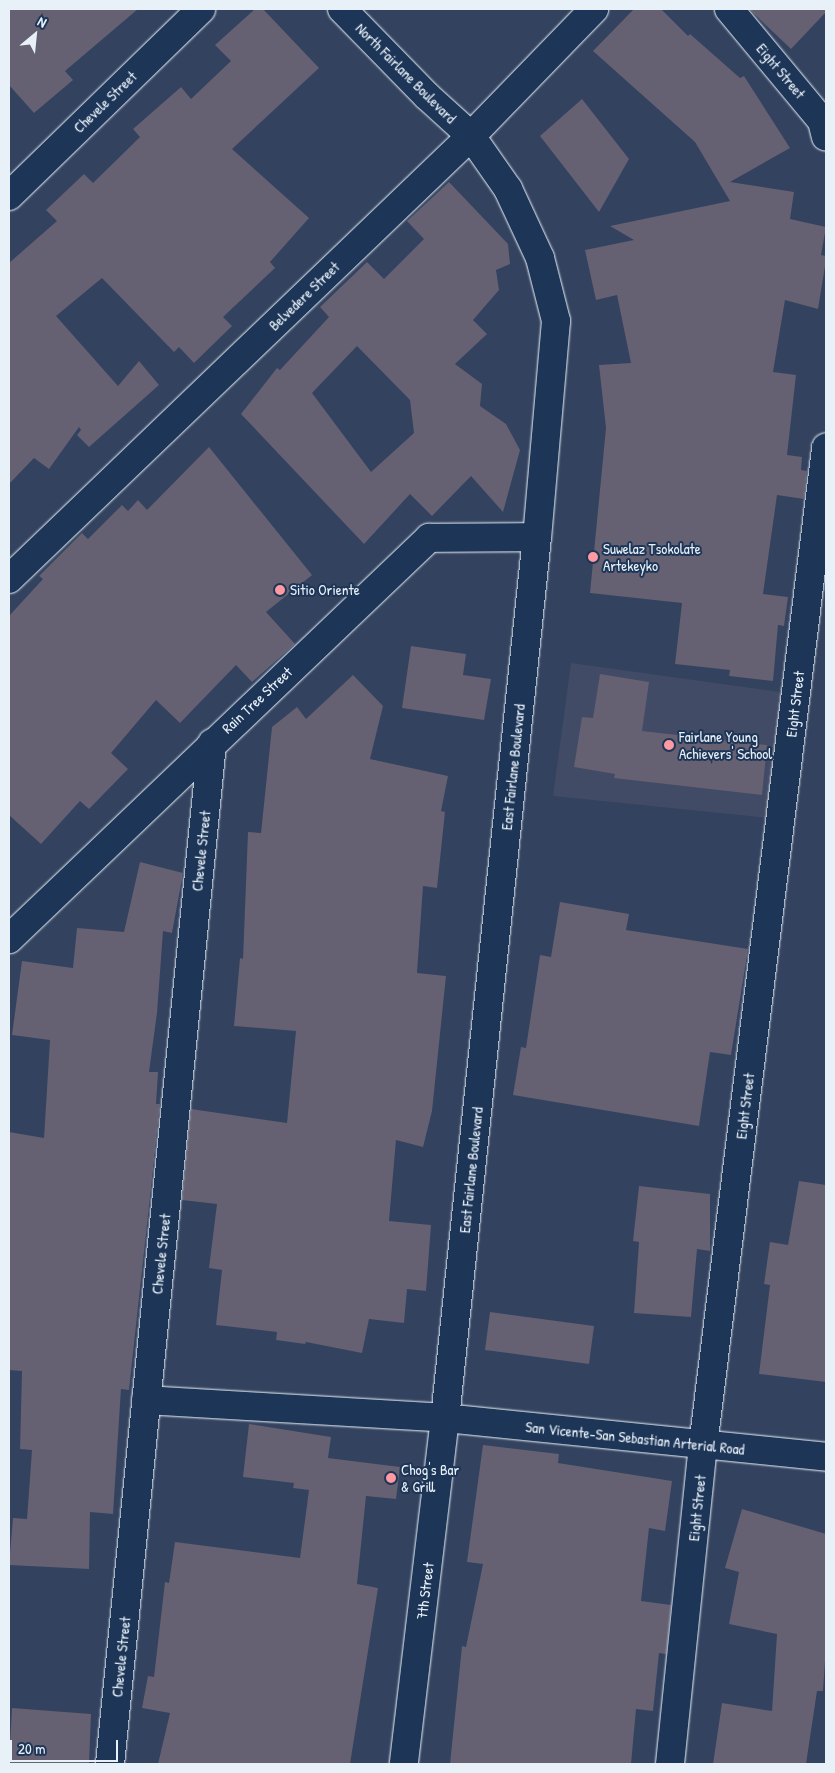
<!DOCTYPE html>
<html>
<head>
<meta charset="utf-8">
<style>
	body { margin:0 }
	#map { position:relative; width:835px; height:1773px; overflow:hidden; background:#33425f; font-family:"Patrick Hand",sans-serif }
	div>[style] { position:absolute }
	.built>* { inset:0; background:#424b65 }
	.building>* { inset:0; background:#656072 }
	.roads { filter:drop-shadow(0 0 1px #e8f1f8) drop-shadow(0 0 1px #e8f1f8) }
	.minor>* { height:28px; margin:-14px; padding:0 14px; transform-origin:14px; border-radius:14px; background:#1d3557 }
	.tertiary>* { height:28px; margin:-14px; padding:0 14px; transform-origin:14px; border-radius:14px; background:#1d3557 }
	.dots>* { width:14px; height:14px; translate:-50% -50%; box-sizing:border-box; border:2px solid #1d3557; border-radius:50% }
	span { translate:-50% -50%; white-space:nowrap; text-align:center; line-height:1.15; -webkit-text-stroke:4px #1d3557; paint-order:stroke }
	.street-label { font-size:15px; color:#e8f1f8 }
	.poi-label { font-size:15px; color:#e8f1f8 }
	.left { translate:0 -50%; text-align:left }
	.frame { position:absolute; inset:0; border:10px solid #e8f1f8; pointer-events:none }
	.north { position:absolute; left:10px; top:10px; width:50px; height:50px; -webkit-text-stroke:4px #1d3557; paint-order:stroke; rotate:28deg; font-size:14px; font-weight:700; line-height:20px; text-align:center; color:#e8f1f8 }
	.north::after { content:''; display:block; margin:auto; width:18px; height:22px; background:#e8f1f8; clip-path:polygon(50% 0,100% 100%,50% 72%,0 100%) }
	.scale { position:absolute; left:10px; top:1740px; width:108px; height:22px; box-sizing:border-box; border:2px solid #e8f1f8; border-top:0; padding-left:6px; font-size:15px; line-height:18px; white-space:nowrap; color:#e8f1f8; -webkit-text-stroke:4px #1d3557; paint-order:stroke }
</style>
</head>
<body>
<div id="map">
	<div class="built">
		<div style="clip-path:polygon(571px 663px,787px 693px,768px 818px,553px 796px)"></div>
	</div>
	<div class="building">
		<div style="clip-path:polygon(9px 9px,138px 9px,65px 71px,73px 80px,34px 113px,9px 85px)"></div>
		<div style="clip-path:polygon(255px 9px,263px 9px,319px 68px,232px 149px,309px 218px,270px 262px,275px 268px,223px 317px,232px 326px,194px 363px,179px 347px,174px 352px,102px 278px,56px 316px,118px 386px,139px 361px,159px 385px,89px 447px,77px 435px,81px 430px,79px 427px,49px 469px,34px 458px,9px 484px,9px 263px,57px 221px,46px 210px,84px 174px,93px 183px,140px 137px,133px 129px,181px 87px,191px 99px,231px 61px,215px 45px)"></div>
		<div style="clip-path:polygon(634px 9px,661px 9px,688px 36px,690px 34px,740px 78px,744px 76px,790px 148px,730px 182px,794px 192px,790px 219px,826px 227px,821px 255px,826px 256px,826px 260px,818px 309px,785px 300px,773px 372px,796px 375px,787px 455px,802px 457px,801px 470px,807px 471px,804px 499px,777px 495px,763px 594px,788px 597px,784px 626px,778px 625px,773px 681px,729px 676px,730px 670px,675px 664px,682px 603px,590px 593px,606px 428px,599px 365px,631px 363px,617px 295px,596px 300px,585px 250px,634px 240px,610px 226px,730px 201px,695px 142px,593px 51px)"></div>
		<div style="clip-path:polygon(749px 9px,826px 9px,826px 12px,791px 49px)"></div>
		<div style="clip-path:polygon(582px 99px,629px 159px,599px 212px,540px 136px)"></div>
		<div style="clip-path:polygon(evenodd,449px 182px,508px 244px,510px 264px,496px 270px,499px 290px,473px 320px,487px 334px,455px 364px,482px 384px,480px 406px,506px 424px,520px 450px,503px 512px,471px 476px,432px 516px,410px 494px,364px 544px,241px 414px,277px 368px,280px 370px,329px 317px,320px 307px,367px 262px,384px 279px,424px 239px,407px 221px,449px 182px,357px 346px,410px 400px,414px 433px,371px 472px,312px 393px,357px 346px)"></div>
		<div style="clip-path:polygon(209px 447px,312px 575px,266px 612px,295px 644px,252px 682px,236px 665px,180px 723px,156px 700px,111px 753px,128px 769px,89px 809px,80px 801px,41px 844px,9px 815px,9px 616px,43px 579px,39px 576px,82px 533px,88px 539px,122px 505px,128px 511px,138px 500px,147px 510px)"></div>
		<div style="clip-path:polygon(411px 646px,466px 654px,463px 675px,491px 679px,484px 720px,402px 708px)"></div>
		<div style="clip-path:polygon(600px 674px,649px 682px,642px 731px,767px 745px,762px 795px,614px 778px,615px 774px,574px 767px,582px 717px,593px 718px)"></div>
		<div style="clip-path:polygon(353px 675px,383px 706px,370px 759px,448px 776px,441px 811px,445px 812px,437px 888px,423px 886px,417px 973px,446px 976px,432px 1111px,423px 1147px,396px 1140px,389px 1221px,431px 1225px,426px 1291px,407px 1289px,404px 1323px,369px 1319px,362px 1353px,306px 1342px,305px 1344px,276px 1340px,277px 1332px,216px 1325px,222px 1270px,209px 1268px,217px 1204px,182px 1200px,191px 1109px,287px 1123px,296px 1031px,234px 1026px,240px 958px,243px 959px,248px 832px,261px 833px,272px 727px,297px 707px,306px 719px)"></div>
		<div style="clip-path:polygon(140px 862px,183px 873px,172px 933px,163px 931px,157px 1013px,149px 1072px,158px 1072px,156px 1104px,160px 1104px,129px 1390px,121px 1389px,113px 1514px,90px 1512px,89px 1569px,9px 1565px,13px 1518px,27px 1519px,32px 1450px,20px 1449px,22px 1371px,9px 1370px,9px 1132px,44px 1138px,50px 1040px,12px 1035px,22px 961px,73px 968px,77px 928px,124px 932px)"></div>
		<div style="clip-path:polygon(560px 902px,629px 914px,626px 930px,748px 949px,731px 1055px,710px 1052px,699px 1126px,513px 1095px,521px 1047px,526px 1048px,540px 955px,551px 957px)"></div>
		<div style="clip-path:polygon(799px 1181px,826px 1185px,826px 1382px,759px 1374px,770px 1285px,764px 1284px,770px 1242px,788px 1245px)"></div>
		<div style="clip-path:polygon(639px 1186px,710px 1194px,710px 1251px,697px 1249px,691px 1317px,634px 1313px,639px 1242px,633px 1241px)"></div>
		<div style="clip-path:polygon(490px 1312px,594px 1326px,589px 1364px,485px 1350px)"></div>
		<div style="clip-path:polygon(249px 1424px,331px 1437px,328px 1458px,400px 1467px,396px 1499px,366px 1496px,357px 1584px,378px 1588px,350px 1764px,158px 1764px,170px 1713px,142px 1708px,148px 1676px,154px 1677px,165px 1582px,169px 1583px,175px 1542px,300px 1558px,309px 1490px,293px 1488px,294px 1483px,243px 1477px)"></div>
		<div style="clip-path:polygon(483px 1445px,559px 1454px,558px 1463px,672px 1481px,665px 1531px,649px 1528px,641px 1601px,671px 1605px,666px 1654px,659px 1653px,653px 1711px,636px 1709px,631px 1764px,450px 1764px,462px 1646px,466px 1647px,483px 1564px,467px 1562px)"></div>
		<div style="clip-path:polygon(742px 1509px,826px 1534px,826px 1646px,823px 1691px,817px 1691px,806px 1764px,713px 1764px,722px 1703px,772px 1711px,777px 1634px,729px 1624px,739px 1572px,725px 1568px)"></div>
		<div style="clip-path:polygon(12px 1708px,91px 1714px,89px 1764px,9px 1764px)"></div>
	</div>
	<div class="roads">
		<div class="minor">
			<div style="left:729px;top:9px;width:146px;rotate:50.3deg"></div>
			<div style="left:822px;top:121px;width:16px;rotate:76deg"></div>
			<div style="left:9px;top:196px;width:268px;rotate:-44.2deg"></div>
			<div style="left:9px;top:579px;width:640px;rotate:-43.8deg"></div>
			<div style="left:471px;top:136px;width:177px;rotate:-45.9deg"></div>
			<div style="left:9px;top:939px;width:581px;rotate:-43.67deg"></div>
			<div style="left:429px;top:538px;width:108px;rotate:-0.5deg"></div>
			<div style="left:146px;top:1400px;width:300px;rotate:3.4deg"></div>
			<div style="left:445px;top:1418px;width:348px;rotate:96.8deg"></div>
			<div style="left:110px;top:1764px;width:1026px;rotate:-84.29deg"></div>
			<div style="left:670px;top:1764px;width:320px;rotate:-84.1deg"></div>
			<div style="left:703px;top:1446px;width:1006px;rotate:-82.97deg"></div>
		</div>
		<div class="tertiary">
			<div style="left:342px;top:9px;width:122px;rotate:45.7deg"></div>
			<div style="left:427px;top:96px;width:59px;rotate:42.3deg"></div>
			<div style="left:471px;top:136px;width:65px;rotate:55.1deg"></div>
			<div style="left:508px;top:189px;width:76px;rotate:65.1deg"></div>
			<div style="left:540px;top:258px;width:65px;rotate:75.7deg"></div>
			<div style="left:556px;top:321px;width:217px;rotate:95deg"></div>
			<div style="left:537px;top:537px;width:886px;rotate:95.96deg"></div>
			<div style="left:445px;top:1418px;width:383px;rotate:5.8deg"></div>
		</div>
	</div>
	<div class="dots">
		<div style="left:593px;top:557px;background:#ff9aa2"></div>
		<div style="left:280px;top:590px;background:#ff9aa2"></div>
		<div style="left:669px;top:745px;background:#ff9aa2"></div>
		<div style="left:391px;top:1478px;background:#ff9aa2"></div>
	</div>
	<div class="street-label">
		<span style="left:781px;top:71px;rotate:50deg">Eight Street</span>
		<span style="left:406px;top:73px;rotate:45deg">North Fairlane Boulevard</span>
		<span style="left:105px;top:102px;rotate:-44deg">Chevele Street</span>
		<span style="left:304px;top:296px;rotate:-44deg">Belvedere Street</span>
		<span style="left:257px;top:700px;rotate:-43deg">Rain Tree Street</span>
		<span style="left:795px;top:704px;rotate:-83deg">Eight Street</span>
		<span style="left:513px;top:767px;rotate:-84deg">East Fairlane Boulevard</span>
		<span style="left:201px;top:851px;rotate:-84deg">Chevele Street</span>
		<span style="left:745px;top:1106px;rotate:-83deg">Eight Street</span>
		<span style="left:471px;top:1170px;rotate:-84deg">East Fairlane Boulevard</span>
		<span style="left:161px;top:1254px;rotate:-84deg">Chevele Street</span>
		<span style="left:635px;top:1438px;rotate:6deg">San Vicente-San Sebastian Arterial Road</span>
		<span style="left:697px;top:1508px;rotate:-84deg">Eight Street</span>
		<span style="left:425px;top:1591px;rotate:-83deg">7th Street</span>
		<span style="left:121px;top:1657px;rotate:-84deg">Chevele Street</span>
	</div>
	<div class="poi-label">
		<span class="left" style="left:603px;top:557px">Suwelaz Tsokolate<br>Artekeyko</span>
		<span class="left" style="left:290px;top:590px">Sitio Oriente</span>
		<span class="left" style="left:679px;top:745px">Fairlane Young<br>Achievers' School</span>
		<span class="left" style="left:401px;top:1478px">Chog's Bar<br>&amp; Grill</span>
	</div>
	<div class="frame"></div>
	<div class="north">N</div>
	<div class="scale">20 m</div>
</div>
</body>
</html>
